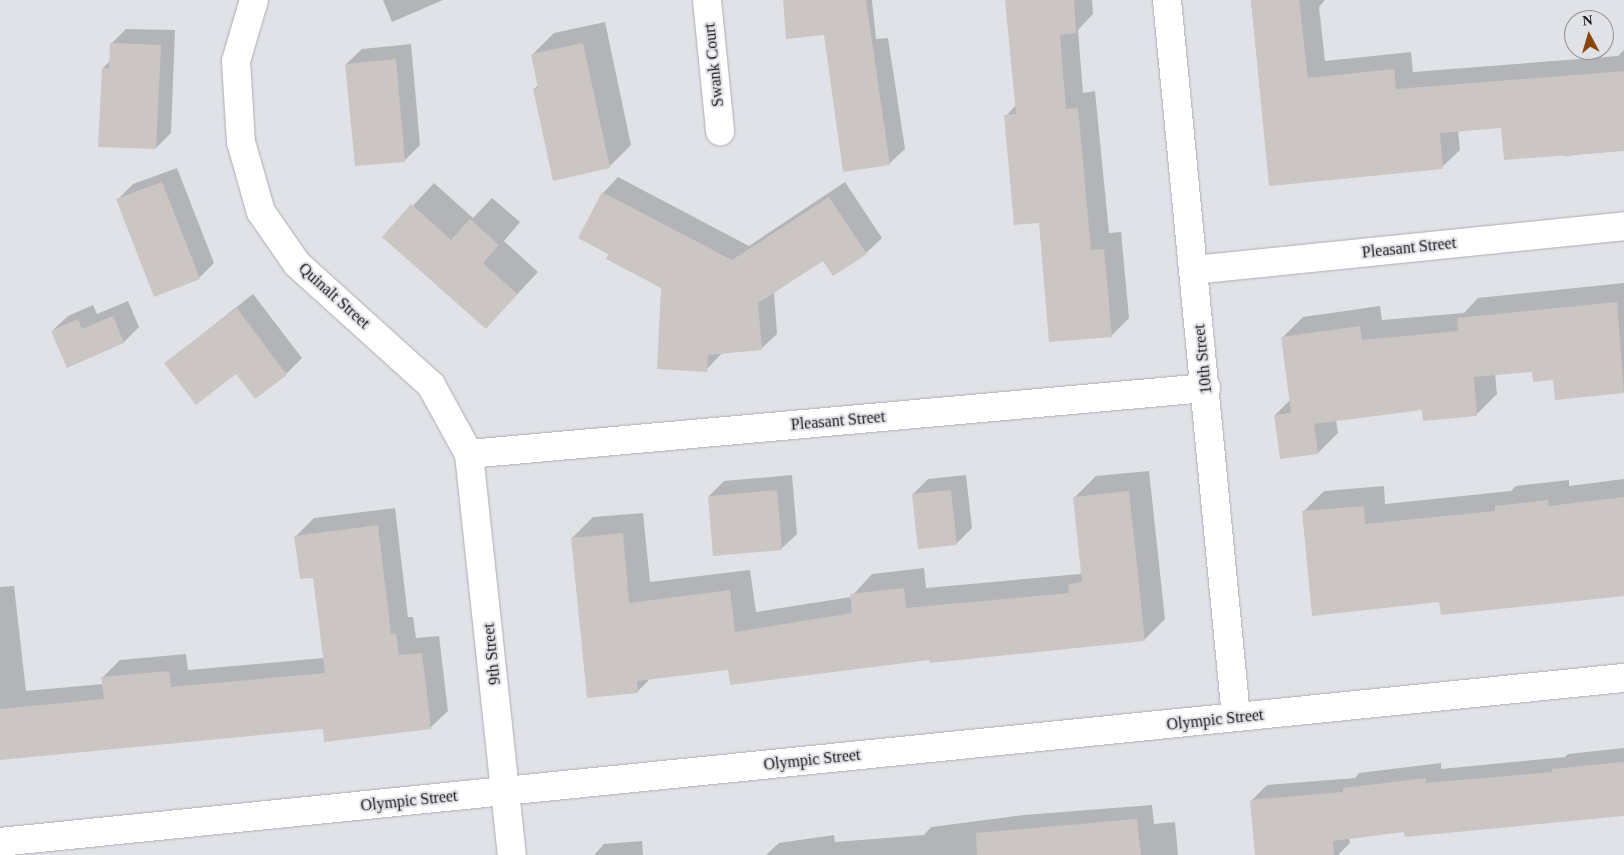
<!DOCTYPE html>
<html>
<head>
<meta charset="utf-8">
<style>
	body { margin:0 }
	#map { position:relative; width:1624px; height:855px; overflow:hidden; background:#e0e2e7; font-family:"Times New Roman",serif }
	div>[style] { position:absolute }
	.shadow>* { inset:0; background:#0003 }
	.building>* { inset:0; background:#cbc6c3 }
	.roads { filter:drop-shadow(0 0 1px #abadb2) drop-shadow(0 0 1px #abadb2) }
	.minor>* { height:28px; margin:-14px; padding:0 14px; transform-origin:14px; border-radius:14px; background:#fff }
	span { translate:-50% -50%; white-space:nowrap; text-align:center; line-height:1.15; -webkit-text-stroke:4px #e0e2e7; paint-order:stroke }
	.street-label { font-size:16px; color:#18181a }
	.north { position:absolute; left:1564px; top:10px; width:50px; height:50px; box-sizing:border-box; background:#e0e2e7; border:1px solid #909195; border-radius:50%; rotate:354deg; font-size:14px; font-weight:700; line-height:20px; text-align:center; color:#18181a }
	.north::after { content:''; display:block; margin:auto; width:18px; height:22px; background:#874610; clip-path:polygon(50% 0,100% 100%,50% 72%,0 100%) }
</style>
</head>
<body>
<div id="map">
	<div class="shadow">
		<div style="clip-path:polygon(383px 0,443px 0,392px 22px)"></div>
		<div style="clip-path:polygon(784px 0,872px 0,876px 39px,888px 38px,905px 149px,889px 164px,825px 34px)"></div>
		<div style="clip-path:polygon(1007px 0,1092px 0,1093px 14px,1078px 30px,1083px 93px,1095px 91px,1109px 233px,1121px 232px,1129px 318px,1111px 336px,1040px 222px,1006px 116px,1016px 105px)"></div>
		<div style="clip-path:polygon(1251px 0,1325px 0,1319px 7px,1325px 61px,1411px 52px,1413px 72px,1618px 56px,1624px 50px,1624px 150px,1565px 156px,1565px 153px,1502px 127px,1458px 131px,1460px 150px,1442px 167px,1270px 184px)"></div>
		<div style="clip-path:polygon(605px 22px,631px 145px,609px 167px,534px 89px,539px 84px,532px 55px,554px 33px)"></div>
		<div style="clip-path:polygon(126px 29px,175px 30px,171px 133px,156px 148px,103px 68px,110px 61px,111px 44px)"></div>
		<div style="clip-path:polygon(411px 44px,420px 145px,405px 160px,346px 64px,362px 49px)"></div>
		<div style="clip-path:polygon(177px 168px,214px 263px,199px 278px,118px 199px,133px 184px)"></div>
		<div style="clip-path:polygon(618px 177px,749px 246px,845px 182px,882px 238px,866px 253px,823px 259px,774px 292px,777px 334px,761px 349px,722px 353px,706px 370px,662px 287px,610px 253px,603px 193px)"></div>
		<div style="clip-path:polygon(434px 183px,473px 218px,492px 198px,520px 222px,504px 241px,538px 272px,486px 328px,384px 237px)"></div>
		<div style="clip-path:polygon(1624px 283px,1624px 392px,1556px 398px,1554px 379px,1534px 371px,1495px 374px,1497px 394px,1477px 414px,1423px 408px,1336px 420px,1338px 433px,1318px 453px,1275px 415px,1290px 400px,1283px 337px,1303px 317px,1380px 306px,1382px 320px,1464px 313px,1478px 298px)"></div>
		<div style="clip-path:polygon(253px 294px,302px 358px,286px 374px,255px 398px,236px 373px,166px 363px)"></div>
		<div style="clip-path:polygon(128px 301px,139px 327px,124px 342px,68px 367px,52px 331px,68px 316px,93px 305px,97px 314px)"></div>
		<div style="clip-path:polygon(1149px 471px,1165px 619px,1144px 640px,930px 659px,729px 669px,651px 678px,637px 692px,572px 538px,593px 517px,643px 513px,650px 582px,750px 570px,756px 612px,851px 597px,872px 574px,924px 568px,926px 588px,1080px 574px,1082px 571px,1075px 497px,1096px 476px)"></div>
		<div style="clip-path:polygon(792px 475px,797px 534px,781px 549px,709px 496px,724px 481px)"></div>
		<div style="clip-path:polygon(966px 475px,972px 528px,956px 544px,913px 494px,928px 479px)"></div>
		<div style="clip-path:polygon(1624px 479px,1624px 596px,1441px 600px,1304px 511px,1324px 491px,1384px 486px,1385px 504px,1511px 491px,1516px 486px,1569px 480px,1569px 486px)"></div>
		<div style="clip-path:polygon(395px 508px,408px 617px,413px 617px,416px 638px,439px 636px,448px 711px,430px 728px,324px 728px,0 759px,0 587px,14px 586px,26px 691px,103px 684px,103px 677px,120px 660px,186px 654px,188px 670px,324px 658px,314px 576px,296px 536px,314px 518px)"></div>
		<div style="clip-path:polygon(1624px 748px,1624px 815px,1405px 830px,1349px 837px,1350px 843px,1338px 855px,1256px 855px,1251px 801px,1267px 785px,1355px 778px,1359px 773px,1441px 763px,1441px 769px,1565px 757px,1568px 754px)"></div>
		<div style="clip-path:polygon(1152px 805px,1154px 824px,1175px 822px,1178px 855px,766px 855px,779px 843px,834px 835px,835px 842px,924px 835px,931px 827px,1024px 815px)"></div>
		<div style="clip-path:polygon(642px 841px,643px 855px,594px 855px,604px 844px)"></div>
	</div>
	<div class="building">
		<div style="clip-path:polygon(783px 0,866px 0,890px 165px,843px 172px,824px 35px,786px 39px)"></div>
		<div style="clip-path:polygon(1005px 0,1074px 0,1076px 33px,1060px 35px,1066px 109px,1078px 108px,1091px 250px,1104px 249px,1112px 337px,1049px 342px,1039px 223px,1014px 225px,1004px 115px,1016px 114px)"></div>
		<div style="clip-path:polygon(1251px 0,1299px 0,1308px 78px,1394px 69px,1396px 89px,1624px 71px,1624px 151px,1504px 160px,1501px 128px,1440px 133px,1443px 169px,1269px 186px)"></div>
		<div style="clip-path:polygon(110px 43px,161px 45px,156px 149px,98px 147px,102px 68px,109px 68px)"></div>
		<div style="clip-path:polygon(583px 43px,610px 168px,553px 181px,533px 89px,538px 88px,531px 54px)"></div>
		<div style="clip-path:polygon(396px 59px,405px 162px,355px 166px,345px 64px)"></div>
		<div style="clip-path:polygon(162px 182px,200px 279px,154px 297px,116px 199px)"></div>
		<div style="clip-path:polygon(602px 192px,732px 260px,829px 197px,867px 254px,833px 276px,823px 261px,758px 303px,762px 350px,708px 355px,707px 372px,657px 369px,661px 288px,606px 259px,608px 254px,578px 238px)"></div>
		<div style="clip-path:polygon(411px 204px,451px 240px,470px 219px,499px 245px,483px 263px,517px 294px,486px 329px,382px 237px)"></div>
		<div style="clip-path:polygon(1617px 302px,1624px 393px,1555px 400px,1553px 380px,1533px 382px,1532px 372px,1474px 377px,1477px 416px,1423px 421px,1422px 410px,1314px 424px,1318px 454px,1280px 459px,1274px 415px,1291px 413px,1281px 337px,1360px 326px,1362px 340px,1458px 331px,1457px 318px)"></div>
		<div style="clip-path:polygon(237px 308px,287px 375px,255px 399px,236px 374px,196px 405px,164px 363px)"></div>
		<div style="clip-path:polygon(113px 316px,124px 343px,67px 368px,51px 331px,78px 319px,82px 329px)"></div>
		<div style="clip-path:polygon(777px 490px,782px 550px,713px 556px,708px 496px)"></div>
		<div style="clip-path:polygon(951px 490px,957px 545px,918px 549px,912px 494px)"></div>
		<div style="clip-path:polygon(1129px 491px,1145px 641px,930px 663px,929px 660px,730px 685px,728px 670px,637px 681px,638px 693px,587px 698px,571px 538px,623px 533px,629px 603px,730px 590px,735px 632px,852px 613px,850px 594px,904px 588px,906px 608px,1069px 593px,1068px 584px,1082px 582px,1073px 497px)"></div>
		<div style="clip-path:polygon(1624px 497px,1624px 596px,1441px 615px,1439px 602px,1312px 616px,1302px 511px,1364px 506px,1365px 524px,1495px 511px,1495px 506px,1548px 500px,1549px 506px)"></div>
		<div style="clip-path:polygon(378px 525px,391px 634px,396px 634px,399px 655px,422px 653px,431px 729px,324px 742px,323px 729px,0 760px,0 709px,104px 699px,101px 677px,169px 671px,171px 687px,325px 673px,313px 578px,300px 579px,294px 536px)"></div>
		<div style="clip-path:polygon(1624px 762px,1624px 816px,1405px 837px,1404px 832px,1333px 841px,1334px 855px,1255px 855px,1250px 800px,1343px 792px,1343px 788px,1426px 778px,1426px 783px,1552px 772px,1552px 769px)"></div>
		<div style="clip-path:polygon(1137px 819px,1141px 855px,977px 855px,976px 833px)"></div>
	</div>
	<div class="roads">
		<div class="minor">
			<div style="left:254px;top:0;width:64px;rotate:106.4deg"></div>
			<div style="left:236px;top:61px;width:81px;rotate:86.5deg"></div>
			<div style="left:241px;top:142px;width:73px;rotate:74.1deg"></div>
			<div style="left:261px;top:212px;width:63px;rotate:55.3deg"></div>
			<div style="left:297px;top:264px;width:181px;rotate:42.1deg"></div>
			<div style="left:431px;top:385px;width:79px;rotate:61.2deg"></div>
			<div style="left:469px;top:454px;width:403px;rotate:83.9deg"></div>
			<div style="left:707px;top:0;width:132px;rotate:84.3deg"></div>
			<div style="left:1167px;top:0;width:720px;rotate:84.5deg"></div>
			<div style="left:1194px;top:270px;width:432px;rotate:-5.8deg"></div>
			<div style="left:469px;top:454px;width:740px;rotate:-5.12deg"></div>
			<div style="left:0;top:842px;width:1632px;rotate:-5.77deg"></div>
		</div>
	</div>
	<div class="street-label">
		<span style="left:714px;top:65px;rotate:-96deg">Swank Court</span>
		<span style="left:1409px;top:248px;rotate:-6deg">Pleasant Street</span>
		<span style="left:334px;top:296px;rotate:42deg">Quinalt Street</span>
		<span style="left:1203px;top:359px;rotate:-96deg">10th Street</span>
		<span style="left:838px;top:421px;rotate:-5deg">Pleasant Street</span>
		<span style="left:492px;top:654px;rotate:-96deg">9th Street</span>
		<span style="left:1215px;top:720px;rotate:-6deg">Olympic Street</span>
		<span style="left:812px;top:760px;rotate:-6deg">Olympic Street</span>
		<span style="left:409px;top:801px;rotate:-6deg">Olympic Street</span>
	</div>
	<div class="north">N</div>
</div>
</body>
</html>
